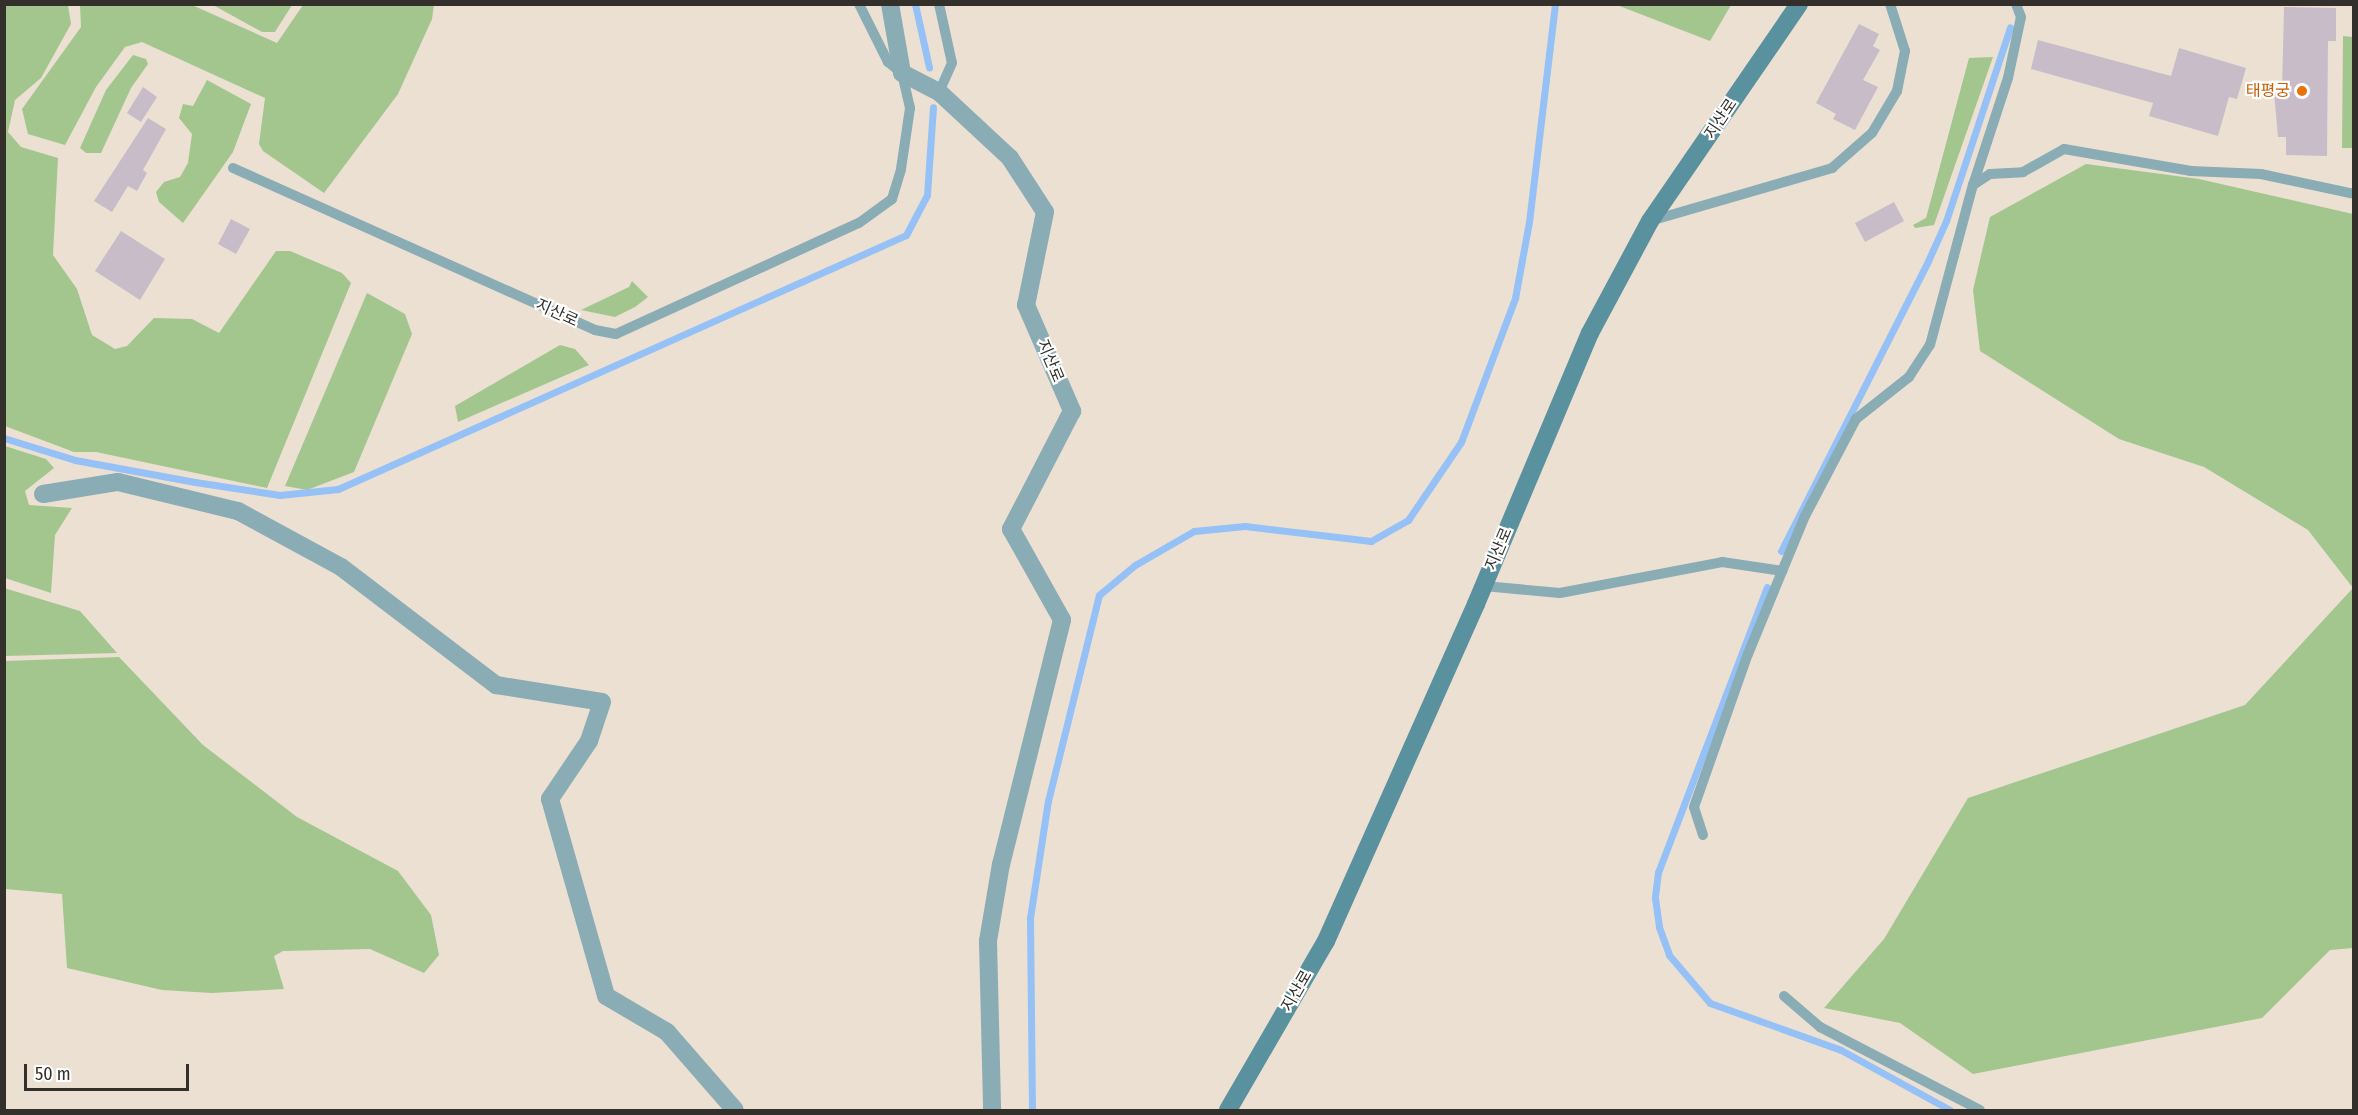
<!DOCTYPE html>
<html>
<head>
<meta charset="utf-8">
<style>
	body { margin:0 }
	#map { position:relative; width:2358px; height:1115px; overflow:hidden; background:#ece0d3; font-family:"Fira Sans Condensed","Noto Sans KR",sans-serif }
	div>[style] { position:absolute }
	.green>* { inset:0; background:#a2c68d }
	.stream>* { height:7px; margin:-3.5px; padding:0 3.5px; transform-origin:3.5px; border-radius:3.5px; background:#95c1f7 }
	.building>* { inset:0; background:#c8bcc9 }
	.lane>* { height:10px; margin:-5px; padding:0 5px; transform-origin:5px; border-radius:5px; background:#89acb5 }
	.street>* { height:18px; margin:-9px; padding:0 9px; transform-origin:9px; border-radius:9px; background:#89acb5 }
	.secondary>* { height:18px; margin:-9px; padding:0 9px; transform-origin:9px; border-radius:9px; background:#5a919e }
	.dots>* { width:16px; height:16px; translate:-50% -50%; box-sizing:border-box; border:3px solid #fff; border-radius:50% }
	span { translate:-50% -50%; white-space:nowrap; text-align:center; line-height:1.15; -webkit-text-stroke:4.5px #fff; paint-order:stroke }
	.food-label { font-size:16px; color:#c56008 }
	.right { translate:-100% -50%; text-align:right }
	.street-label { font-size:16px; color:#332f2a }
	.frame { position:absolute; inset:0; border:6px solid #332f2a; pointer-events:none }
	.scale { position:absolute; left:24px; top:1064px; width:165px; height:27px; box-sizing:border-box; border:3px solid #332f2a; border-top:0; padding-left:8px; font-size:18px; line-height:21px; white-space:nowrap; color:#332f2a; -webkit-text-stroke:4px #fff; paint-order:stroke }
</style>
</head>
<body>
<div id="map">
	<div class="green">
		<div style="clip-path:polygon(4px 5px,68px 5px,71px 24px,41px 78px,15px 100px,8px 132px,21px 147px,58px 158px,53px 255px,77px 289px,92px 335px,115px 349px,127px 346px,154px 318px,192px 319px,219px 333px,276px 251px,290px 251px,342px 273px,351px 283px,267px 488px,96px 452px,74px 452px,5px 426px)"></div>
		<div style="clip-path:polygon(80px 5px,192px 5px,277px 43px,303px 5px,434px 5px,432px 19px,398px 94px,324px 193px,263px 151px,259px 144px,265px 98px,142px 42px,125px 47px,96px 87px,65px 145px,28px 134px,22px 109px,81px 27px)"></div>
		<div style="clip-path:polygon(213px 5px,292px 5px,275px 32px,262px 32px)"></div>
		<div style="clip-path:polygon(1617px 5px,1731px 5px,1710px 41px)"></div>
		<div style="clip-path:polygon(2343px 36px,2353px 37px,2353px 148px,2342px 148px)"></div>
		<div style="clip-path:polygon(133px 55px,146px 59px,148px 64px,131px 88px,101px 153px,86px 153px,80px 148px,106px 90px)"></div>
		<div style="clip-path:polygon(1993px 57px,1934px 225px,1915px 228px,1913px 225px,1926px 218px,1969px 58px)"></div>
		<div style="clip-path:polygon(207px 80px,251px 104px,233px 152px,183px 223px,159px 202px,156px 192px,164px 182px,180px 177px,188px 163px,192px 134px,179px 118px,183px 104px,193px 106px)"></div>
		<div style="clip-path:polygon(2086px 164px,2199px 179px,2353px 214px,2353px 948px,2330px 950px,2262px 1018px,1973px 1074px,1900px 1023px,1824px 1008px,1884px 939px,1968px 798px,2245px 705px,2353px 588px,2308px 530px,2204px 467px,2119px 439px,1980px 351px,1973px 290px,1990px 217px)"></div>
		<div style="clip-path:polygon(632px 281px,648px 297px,635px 307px,615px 317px,581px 310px,629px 287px)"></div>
		<div style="clip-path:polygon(367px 293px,405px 314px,412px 334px,354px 472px,307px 490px,285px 486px)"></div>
		<div style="clip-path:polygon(560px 345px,575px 349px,589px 365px,458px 422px,455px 406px)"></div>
		<div style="clip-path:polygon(5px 446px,46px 459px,54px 468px,25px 491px,29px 505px,72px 508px,55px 535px,51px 593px,5px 578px)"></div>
		<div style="clip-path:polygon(4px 588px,80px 611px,117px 653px,5px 656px)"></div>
		<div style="clip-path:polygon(119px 657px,203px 745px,297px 817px,398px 871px,431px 915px,439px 955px,424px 973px,370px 949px,283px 951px,274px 956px,284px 989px,212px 993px,162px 990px,67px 968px,62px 894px,5px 889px,5px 661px)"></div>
	</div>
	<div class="stream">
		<div style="left:915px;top:4px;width:65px;rotate:77.5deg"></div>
		<div style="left:4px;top:438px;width:74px;rotate:17.2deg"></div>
		<div style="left:75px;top:460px;width:122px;rotate:10.4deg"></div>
		<div style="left:195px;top:482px;width:86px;rotate:8.7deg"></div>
		<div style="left:280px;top:495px;width:58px;rotate:-5.9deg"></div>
		<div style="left:338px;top:489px;width:622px;rotate:-24.09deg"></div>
		<div style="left:906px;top:235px;width:45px;rotate:-62.3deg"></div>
		<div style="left:927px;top:195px;width:88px;rotate:-86.1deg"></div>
		<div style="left:1781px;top:551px;width:325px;rotate:-63.1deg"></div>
		<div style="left:1928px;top:261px;width:44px;rotate:-65.8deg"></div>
		<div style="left:1946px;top:221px;width:204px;rotate:-71.7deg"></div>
		<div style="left:1767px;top:587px;width:305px;rotate:110.9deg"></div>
		<div style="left:1658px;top:872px;width:26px;rotate:97deg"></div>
		<div style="left:1655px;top:898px;width:29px;rotate:82deg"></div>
		<div style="left:1659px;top:927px;width:30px;rotate:70deg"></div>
		<div style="left:1669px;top:955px;width:63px;rotate:49.5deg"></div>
		<div style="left:1710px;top:1003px;width:139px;rotate:19.7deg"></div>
		<div style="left:1841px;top:1050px;width:124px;rotate:28.8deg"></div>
		<div style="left:1032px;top:1110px;width:192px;rotate:-90.6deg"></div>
		<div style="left:1030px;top:918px;width:118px;rotate:-81.3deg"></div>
		<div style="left:1048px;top:801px;width:212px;rotate:-76.1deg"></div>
		<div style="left:1099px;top:595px;width:47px;rotate:-39.8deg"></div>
		<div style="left:1135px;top:565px;width:68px;rotate:-30deg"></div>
		<div style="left:1194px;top:531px;width:51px;rotate:-5.6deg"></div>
		<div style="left:1245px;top:526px;width:127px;rotate:6.8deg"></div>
		<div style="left:1371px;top:541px;width:43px;rotate:-29.6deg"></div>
		<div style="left:1408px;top:520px;width:94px;rotate:-55.8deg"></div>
		<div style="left:1461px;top:442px;width:154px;rotate:-69.4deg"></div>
		<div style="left:1515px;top:298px;width:77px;rotate:-79.6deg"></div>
		<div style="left:1529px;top:222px;width:220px;rotate:-83.2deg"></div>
	</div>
	<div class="building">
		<div style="clip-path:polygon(2284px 7px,2336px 8px,2336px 41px,2328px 41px,2327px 156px,2286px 155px,2286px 137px,2278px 137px,2274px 92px,2282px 92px)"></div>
		<div style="clip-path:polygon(1859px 24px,1879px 34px,1873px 46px,1880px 50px,1863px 80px,1878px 87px,1855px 130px,1833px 119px,1836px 114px,1816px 103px)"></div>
		<div style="clip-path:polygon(2038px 40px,2171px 76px,2179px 48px,2246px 68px,2237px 99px,2229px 97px,2218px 136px,2149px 116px,2153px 103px,2031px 69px)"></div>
		<div style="clip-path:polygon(143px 87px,157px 97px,141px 122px,127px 113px)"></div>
		<div style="clip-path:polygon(148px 118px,166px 129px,143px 170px,147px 173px,137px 191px,128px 186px,112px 212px,94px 201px)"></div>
		<div style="clip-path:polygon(1894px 202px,1904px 221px,1865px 242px,1855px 223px)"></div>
		<div style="clip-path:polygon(231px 219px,250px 229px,236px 254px,218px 244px)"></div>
		<div style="clip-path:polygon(121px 231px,165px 259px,140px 300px,95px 271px)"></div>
	</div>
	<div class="lane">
		<div style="left:939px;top:4px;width:60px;rotate:77.6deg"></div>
		<div style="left:952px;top:63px;width:32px;rotate:114deg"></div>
		<div style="left:233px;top:168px;width:397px;rotate:24.1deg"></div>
		<div style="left:595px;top:330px;width:21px;rotate:11deg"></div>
		<div style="left:616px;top:334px;width:267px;rotate:-24.6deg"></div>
		<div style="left:859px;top:223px;width:41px;rotate:-36deg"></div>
		<div style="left:892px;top:199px;width:31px;rotate:-73deg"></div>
		<div style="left:901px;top:169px;width:62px;rotate:-81.6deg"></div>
		<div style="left:910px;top:108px;width:36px;rotate:-103deg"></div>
		<div style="left:902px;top:73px;width:18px;rotate:-142deg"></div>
		<div style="left:888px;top:62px;width:65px;rotate:-116.6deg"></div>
		<div style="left:1973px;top:185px;width:113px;rotate:-71.9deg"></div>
		<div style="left:2008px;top:78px;width:62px;rotate:-78deg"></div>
		<div style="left:2021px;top:17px;width:14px;rotate:-111deg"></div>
		<div style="left:1650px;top:221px;width:190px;rotate:-16.2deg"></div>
		<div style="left:1832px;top:168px;width:53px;rotate:-41.2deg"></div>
		<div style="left:1872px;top:133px;width:49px;rotate:-59.2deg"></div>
		<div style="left:1897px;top:91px;width:41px;rotate:-78.7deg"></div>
		<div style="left:1905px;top:51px;width:49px;rotate:-107.7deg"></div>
		<div style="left:1484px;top:586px;width:76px;rotate:5.3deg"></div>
		<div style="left:1560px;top:593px;width:165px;rotate:-10.8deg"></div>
		<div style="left:1722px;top:562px;width:61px;rotate:8.5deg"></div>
		<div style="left:1703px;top:835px;width:29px;rotate:-108deg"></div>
		<div style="left:1694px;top:807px;width:162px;rotate:-70.6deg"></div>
		<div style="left:1748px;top:654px;width:149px;rotate:-67.6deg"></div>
		<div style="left:1805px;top:516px;width:110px;rotate:-62.3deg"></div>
		<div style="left:1856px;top:419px;width:68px;rotate:-38.4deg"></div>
		<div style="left:1909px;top:377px;width:38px;rotate:-57deg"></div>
		<div style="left:1930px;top:345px;width:166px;rotate:-75deg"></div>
		<div style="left:1973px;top:185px;width:20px;rotate:-33deg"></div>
		<div style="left:1990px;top:174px;width:33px;rotate:-3deg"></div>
		<div style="left:2023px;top:172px;width:47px;rotate:-29.3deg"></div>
		<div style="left:2064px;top:149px;width:129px;rotate:9.8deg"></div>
		<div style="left:2191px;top:171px;width:70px;rotate:2.5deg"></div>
		<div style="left:2261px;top:174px;width:95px;rotate:12.1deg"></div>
		<div style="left:1784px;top:996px;width:48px;rotate:40.7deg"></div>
		<div style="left:1820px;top:1027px;width:180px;rotate:27.4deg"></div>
	</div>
	<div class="street">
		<div style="left:890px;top:4px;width:70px;rotate:80.1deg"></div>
		<div style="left:902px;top:73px;width:42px;rotate:27.2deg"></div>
		<div style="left:939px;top:92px;width:97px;rotate:42.9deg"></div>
		<div style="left:1010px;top:158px;width:64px;rotate:57.1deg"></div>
		<div style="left:1045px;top:212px;width:95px;rotate:101.5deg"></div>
		<div style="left:1026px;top:305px;width:116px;rotate:66.5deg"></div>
		<div style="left:1072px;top:411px;width:133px;rotate:117.3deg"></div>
		<div style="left:1011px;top:529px;width:104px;rotate:60.7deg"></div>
		<div style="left:1062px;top:620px;width:252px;rotate:104deg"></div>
		<div style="left:1001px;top:864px;width:78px;rotate:99.6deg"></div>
		<div style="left:988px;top:941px;width:169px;rotate:88.6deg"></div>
		<div style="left:43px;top:494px;width:76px;rotate:-9.1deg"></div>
		<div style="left:118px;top:482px;width:123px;rotate:13.6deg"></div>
		<div style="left:238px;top:511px;width:117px;rotate:28.5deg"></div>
		<div style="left:341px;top:567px;width:195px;rotate:37.3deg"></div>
		<div style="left:496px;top:685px;width:107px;rotate:9.1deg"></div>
		<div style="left:602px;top:702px;width:41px;rotate:108.4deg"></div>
		<div style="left:589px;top:741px;width:70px;rotate:123.9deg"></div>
		<div style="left:550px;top:799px;width:205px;rotate:74.1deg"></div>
		<div style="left:606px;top:996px;width:71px;rotate:30.5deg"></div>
		<div style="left:667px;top:1032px;width:103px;rotate:48.9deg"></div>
	</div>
	<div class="secondary">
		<div style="left:1228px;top:1110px;width:195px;rotate:-59.9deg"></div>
		<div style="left:1326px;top:941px;width:369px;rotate:-66deg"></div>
		<div style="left:1476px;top:604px;width:294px;rotate:-67.2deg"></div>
		<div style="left:1590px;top:333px;width:127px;rotate:-61.8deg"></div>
		<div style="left:1650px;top:221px;width:263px;rotate:-55.5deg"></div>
	</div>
	<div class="dots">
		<div style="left:2302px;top:91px;background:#e8710a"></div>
	</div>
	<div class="food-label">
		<span class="right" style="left:2290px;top:91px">태평궁</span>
	</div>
	<div class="street-label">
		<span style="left:1721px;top:119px;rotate:-56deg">지산로</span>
		<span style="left:557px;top:313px;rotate:24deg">지산로</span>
		<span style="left:1050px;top:361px;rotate:67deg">지산로</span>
		<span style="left:1499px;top:549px;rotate:-67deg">지산로</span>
		<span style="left:1297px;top:991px;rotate:-60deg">지산로</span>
	</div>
	<div class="frame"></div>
	<div class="scale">50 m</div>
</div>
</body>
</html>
